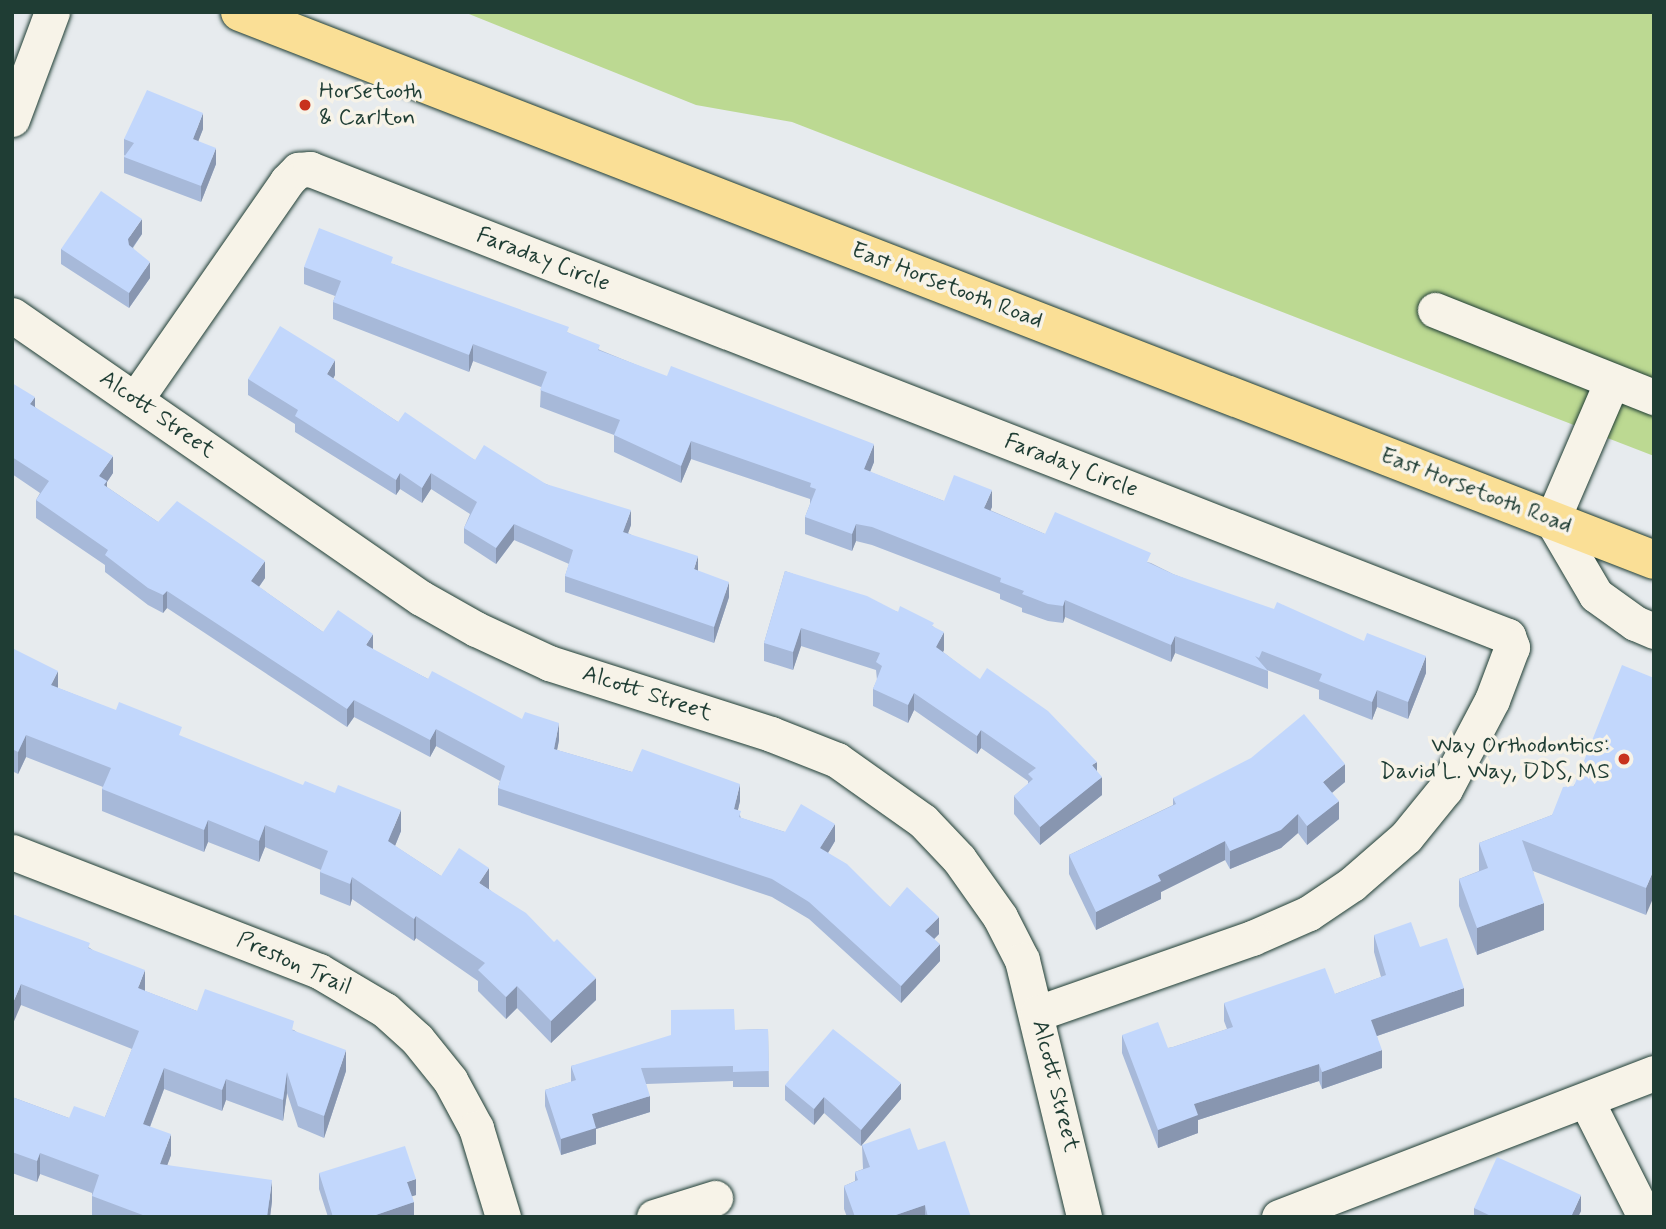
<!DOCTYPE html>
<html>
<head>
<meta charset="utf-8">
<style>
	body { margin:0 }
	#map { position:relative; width:1666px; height:1229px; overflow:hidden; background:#e7ebee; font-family:Mynerve,sans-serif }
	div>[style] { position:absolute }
	.green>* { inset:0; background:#bcd992 }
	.roads { filter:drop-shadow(0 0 2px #1f3d34) drop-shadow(0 0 2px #1f3d34) }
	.minor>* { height:35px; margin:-17.5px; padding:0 17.5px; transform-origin:17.5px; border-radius:17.5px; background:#f7f3e8 }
	.major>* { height:38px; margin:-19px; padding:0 19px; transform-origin:19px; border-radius:19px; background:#fadf96 }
	.wall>* { inset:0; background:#a7b9d9 }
	.shaded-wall>* { inset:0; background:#8896b0 }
	.building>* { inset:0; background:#c2d7fc }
	.dots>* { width:19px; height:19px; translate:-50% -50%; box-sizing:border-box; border:4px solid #f7f3e8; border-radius:50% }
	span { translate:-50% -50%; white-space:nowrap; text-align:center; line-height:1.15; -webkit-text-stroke:7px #f7f3e8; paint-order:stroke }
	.poi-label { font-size:23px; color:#1f3d34 }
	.left { translate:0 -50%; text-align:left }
	.right { translate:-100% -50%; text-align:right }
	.street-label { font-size:23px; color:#1f3d34 }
	.frame { position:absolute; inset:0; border:14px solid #1f3d34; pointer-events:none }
</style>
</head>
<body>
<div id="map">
	<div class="green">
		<div style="clip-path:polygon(464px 12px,1654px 12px,1654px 456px,792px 122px,696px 105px)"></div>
	</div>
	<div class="roads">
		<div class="minor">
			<div style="left:12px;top:119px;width:114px;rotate:-69.5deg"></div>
			<div style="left:1435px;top:310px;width:236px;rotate:21.7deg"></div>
			<div style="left:12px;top:315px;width:497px;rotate:34.7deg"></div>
			<div style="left:421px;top:598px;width:63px;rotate:29.4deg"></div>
			<div style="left:476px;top:629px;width:81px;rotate:25deg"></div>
			<div style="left:549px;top:663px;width:233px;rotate:17.7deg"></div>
			<div style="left:771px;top:734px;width:71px;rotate:21.5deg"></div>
			<div style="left:837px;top:760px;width:105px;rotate:35.3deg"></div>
			<div style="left:923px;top:821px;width:52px;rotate:46.5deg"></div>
			<div style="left:959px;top:859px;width:71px;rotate:54.7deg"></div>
			<div style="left:1000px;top:917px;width:48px;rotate:62.9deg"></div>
			<div style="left:1022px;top:960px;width:264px;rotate:76.4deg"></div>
			<div style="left:1612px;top:381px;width:151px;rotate:113.3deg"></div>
			<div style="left:1552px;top:520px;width:87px;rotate:59.6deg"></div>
			<div style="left:1596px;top:595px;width:48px;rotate:35.7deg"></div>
			<div style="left:1635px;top:623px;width:21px;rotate:23deg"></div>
			<div style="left:135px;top:400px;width:267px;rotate:-55.2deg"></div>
			<div style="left:287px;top:181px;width:16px;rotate:-45deg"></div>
			<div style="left:298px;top:170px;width:12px;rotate:-5deg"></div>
			<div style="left:310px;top:169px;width:1286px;rotate:21.3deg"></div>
			<div style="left:1508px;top:636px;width:12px;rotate:70deg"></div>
			<div style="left:1512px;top:647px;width:57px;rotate:110.7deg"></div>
			<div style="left:1492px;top:700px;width:101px;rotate:117.8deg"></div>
			<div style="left:1445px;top:789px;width:62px;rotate:129.1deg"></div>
			<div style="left:1406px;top:837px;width:72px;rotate:139deg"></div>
			<div style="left:1352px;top:884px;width:52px;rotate:146deg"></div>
			<div style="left:1309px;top:913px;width:62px;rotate:156.3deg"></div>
			<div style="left:1252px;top:938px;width:227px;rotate:160.7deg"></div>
			<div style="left:12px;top:852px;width:329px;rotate:21.2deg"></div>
			<div style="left:319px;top:971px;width:77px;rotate:30.6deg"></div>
			<div style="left:385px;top:1010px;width:43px;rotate:42.2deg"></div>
			<div style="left:417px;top:1039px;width:53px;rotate:51.2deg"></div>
			<div style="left:450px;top:1080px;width:55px;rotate:61.6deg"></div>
			<div style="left:476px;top:1128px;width:93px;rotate:73.1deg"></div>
			<div style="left:1586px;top:1100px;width:131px;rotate:63.2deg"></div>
			<div style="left:654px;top:1217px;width:64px;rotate:-17.3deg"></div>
			<div style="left:1279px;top:1217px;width:402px;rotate:-21deg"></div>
		</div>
		<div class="major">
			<div style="left:240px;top:12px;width:1516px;rotate:21.18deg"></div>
		</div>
	</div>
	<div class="wall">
		<div style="clip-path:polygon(203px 129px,198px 141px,216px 164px,201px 202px,124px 173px,124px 157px,125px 156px,124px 155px,124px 139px)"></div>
		<div style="clip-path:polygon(142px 234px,133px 248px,150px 278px,129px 308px,61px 264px,61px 249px)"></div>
		<div style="clip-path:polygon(393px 264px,569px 333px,600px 350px,874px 462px,870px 472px,944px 501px,992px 507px,990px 510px,1045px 534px,1151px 563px,1173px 574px,1426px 673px,1408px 719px,1377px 707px,1372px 720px,1319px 699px,1319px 690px,1267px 670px,1268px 671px,1268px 689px,1175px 653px,1171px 662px,1065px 617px,1063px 623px,1048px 621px,1022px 612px,1022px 608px,1000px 599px,1000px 594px,872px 545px,856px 541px,852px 551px,805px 534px,805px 517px,810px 504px,810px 499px,691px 459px,681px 483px,614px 452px,614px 435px,540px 407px,541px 387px,473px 361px,469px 372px,333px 319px,333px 302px,335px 296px,304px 284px,304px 267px)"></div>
		<div style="clip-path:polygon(335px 375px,333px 379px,398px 422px,475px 460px,546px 484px,631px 525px,628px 533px,698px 571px,729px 597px,714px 643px,565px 592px,565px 576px,569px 564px,514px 540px,496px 564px,464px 543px,464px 528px,470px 514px,431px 489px,422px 503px,400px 489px,396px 495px,295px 432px,295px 424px,248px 395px,248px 379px)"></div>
		<div style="clip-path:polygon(12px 383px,35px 407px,113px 473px,107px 482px,107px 487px,158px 522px,265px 578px,259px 587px,323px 632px,373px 650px,428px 679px,559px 740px,557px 750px,632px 772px,740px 801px,738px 810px,741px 818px,785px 832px,835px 841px,828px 853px,890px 907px,939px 934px,934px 939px,940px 961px,901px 1003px,809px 919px,772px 897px,498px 805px,498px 788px,500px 781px,436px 746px,430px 757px,354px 717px,347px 727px,167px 608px,163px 613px,148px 605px,105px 572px,105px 565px,36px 518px,36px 500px,40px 493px,12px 474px)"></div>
		<div style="clip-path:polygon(785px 571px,898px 612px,934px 627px,944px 650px,943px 652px,1097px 772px,1102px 795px,1040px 845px,1014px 814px,1014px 796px,1028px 784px,1028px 781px,981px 748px,977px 754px,914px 710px,908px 723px,873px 706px,873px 689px,877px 680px,876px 670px,801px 646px,793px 670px,764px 661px,764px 643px)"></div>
		<div style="clip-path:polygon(12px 648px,58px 688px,182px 737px,401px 831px,395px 846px,441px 876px,489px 889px,596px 1000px,551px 1043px,517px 1008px,506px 1019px,478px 991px,478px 981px,416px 938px,414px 941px,352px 899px,350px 906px,320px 894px,320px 872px,321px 870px,265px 847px,259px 862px,208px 842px,204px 852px,102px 811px,102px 789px,103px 787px,26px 757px,18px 774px,12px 771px)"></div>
		<div style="clip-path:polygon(1654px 678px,1646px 915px,1533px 871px,1544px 930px,1477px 955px,1459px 906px,1459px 879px,1479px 871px,1479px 843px,1552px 815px)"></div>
		<div style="clip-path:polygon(1345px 782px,1332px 793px,1339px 819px,1307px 845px,1298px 833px,1281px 848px,1230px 869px,1225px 860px,1161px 892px,1161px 899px,1096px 930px,1069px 874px,1069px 855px,1173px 805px,1173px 798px)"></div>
		<div style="clip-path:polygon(12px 914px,90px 948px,145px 991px,197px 1011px,294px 1030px,346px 1071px,324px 1138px,298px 1127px,287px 1093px,283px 1121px,226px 1100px,222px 1111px,164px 1089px,150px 1127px,171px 1155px,167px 1165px,272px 1201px,270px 1217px,92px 1217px,92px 1193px,40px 1174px,37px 1182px,12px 1173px,12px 1097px,69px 1118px,105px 1117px,132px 1049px,21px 1005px)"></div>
		<div style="clip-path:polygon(1374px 935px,1420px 947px,1464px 1006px,1377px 1036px,1382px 1068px,1322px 1089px,1319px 1081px,1198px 1120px,1198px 1133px,1158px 1148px,1122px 1053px,1122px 1035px,1168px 1048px,1173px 1047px,1227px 1029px,1224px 1021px,1224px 1003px,1335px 994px,1381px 977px,1374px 952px)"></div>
		<div style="clip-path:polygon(768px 1029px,769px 1087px,733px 1087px,733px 1081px,646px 1084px,650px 1112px,596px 1129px,596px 1144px,561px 1155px,545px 1106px,545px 1090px,571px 1082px,571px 1066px,735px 1030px)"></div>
		<div style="clip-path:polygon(785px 1085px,901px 1099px,861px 1146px,824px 1113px,814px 1125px,785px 1100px)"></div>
		<div style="clip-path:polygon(862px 1145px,918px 1150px,971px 1217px,847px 1217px,844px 1209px,844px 1186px,855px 1181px,855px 1172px,863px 1169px)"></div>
		<div style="clip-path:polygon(319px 1173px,416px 1195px,412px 1196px,414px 1217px,328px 1217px,319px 1189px)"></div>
		<div style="clip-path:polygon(1474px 1208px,1581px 1211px,1578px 1217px,1474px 1217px)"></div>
	</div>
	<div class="shaded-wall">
		<div style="clip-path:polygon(203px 113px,203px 129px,193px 155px,193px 139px)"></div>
		<div style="clip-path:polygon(216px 148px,216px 164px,201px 202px,201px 186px)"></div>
		<div style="clip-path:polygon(142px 219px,142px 234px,128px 254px,128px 239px)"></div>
		<div style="clip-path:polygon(150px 262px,150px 278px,129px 308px,129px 293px)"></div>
		<div style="clip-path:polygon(473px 344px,473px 361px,469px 372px,469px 355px)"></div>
		<div style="clip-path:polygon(335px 360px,335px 375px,327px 390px,327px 374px)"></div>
		<div style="clip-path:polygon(35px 397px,35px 415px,30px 404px)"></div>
		<div style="clip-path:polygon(691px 441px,691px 459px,681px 483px,681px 466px)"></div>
		<div style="clip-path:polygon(874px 444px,874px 462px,864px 487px,864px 469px)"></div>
		<div style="clip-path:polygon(113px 456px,113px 473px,107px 482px,107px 499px,99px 476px)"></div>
		<div style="clip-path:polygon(400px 473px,400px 489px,396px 495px,396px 480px)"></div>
		<div style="clip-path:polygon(431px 473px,431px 489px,422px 503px,422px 488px)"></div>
		<div style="clip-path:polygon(992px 490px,992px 507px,984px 525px,984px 508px)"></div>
		<div style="clip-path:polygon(631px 510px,631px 525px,623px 547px,623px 532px)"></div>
		<div style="clip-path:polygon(514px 524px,514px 540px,496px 564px,496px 548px)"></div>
		<div style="clip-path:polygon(856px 524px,856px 541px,852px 551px,852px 534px)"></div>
		<div style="clip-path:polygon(698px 556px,698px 572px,694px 569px)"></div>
		<div style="clip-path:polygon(265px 561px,265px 578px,251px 598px,251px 581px)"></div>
		<div style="clip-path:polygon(729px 582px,729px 597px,714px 643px,714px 627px)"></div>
		<div style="clip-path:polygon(167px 591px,167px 608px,163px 613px,163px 595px)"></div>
		<div style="clip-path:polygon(1065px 600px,1065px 617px,1063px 623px,1063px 606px)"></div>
		<div style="clip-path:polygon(801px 628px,801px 646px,793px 670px,793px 652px)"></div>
		<div style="clip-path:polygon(944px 632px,944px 650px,936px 665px,936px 647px)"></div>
		<div style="clip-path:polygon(373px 634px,373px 651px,366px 645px)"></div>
		<div style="clip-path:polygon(1175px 636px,1175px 653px,1171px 662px,1171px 645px)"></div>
		<div style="clip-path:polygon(1426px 656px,1426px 673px,1408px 719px,1408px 702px)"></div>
		<div style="clip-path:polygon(58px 671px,58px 693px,51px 685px)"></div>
		<div style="clip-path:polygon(1377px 690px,1377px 707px,1372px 720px,1372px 702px)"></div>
		<div style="clip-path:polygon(914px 693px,914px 710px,908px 723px,908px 705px)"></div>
		<div style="clip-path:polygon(354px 700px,354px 717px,347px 727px,347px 709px)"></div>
		<div style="clip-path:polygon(559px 723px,559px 740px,554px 766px,554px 749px)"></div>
		<div style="clip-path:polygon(436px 729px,436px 746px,430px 757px,430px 740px)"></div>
		<div style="clip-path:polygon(981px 730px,981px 748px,977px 754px,977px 736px)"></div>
		<div style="clip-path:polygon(26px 735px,26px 757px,18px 774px,18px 752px)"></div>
		<div style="clip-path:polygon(1097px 762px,1097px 779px,1092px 765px)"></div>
		<div style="clip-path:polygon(1345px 764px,1345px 782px,1323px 800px,1323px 782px)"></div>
		<div style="clip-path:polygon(1102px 777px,1102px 795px,1040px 845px,1040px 827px)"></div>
		<div style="clip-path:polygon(740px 784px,740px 801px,734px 826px,734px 809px)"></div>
		<div style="clip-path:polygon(1339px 801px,1339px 819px,1307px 845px,1307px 826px)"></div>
		<div style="clip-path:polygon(401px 810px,401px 831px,388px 863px,388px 841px)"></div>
		<div style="clip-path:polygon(1298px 814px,1298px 833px,1281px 848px,1230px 869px,1230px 851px)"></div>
		<div style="clip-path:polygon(208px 820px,208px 842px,204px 852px,204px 830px)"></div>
		<div style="clip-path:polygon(835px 824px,835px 841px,820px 866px,820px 848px)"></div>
		<div style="clip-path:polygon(265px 825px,265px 847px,259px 862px,259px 841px)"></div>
		<div style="clip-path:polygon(1225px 841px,1225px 860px,1161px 892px,1161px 899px,1096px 930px,1096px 912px,1158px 875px)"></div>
		<div style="clip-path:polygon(489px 868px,489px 890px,479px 883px)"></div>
		<div style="clip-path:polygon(1654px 869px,1654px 896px,1646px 915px,1646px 888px)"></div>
		<div style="clip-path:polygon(352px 877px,352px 899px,350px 906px,350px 884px)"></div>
		<div style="clip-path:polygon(1544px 903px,1544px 930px,1477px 955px,1477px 928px)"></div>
		<div style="clip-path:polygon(416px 916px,416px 938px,414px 941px,414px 919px)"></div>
		<div style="clip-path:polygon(939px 917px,939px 934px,925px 948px,925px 931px)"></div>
		<div style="clip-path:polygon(940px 944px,940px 961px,901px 1003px,901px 986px)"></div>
		<div style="clip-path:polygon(145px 970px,145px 992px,138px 988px)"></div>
		<div style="clip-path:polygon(596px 978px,596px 1000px,551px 1043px,551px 1021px)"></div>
		<div style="clip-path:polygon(21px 984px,21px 1005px,12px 1026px,12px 1005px)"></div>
		<div style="clip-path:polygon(517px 986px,517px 1008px,506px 1019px,506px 997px)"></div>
		<div style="clip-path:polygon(1464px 988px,1464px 1006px,1371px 1038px,1371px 1020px)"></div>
		<div style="clip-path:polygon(346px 1050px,346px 1071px,324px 1138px,324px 1116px)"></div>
		<div style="clip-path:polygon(1382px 1050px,1382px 1068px,1322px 1089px,1322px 1072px)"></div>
		<div style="clip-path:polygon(1319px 1064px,1319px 1081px,1198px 1120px,1198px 1133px,1158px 1148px,1158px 1130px,1194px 1104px)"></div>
		<div style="clip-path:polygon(164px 1068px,164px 1089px,143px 1145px,143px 1124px)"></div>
		<div style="clip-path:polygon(287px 1072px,287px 1093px,283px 1121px,283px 1100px)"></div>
		<div style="clip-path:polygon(226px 1079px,226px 1100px,222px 1111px,222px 1090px)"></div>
		<div style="clip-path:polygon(901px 1083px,901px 1099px,861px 1146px,861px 1130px)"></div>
		<div style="clip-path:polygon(650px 1096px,650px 1112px,596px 1129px,596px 1144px,561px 1155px,561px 1139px,592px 1114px)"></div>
		<div style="clip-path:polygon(824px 1097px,824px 1113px,814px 1125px,814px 1109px)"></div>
		<div style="clip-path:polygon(171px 1134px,171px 1155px,160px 1185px,160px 1164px)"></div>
		<div style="clip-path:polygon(40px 1153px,40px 1174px,37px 1182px,37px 1161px)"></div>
		<div style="clip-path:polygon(416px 1179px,416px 1195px,407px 1198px,407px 1182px)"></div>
		<div style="clip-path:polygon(272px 1180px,272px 1201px,270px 1217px,267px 1217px)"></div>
		<div style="clip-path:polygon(1581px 1195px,1581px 1211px,1578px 1217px,1571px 1217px)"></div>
		<div style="clip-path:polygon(414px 1202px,414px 1217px,370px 1217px)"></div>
		<div style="clip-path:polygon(925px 1205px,925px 1217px,890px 1217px)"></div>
	</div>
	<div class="building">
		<div style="clip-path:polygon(147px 90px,203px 113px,193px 139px,216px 148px,201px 186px,124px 157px,134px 143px,124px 139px)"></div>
		<div style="clip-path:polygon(101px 191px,142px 219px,128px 239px,129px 245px,150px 262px,129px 293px,61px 249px)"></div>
		<div style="clip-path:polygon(319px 228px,393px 257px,391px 263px,569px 327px,567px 332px,600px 345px,598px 350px,667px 376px,671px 366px,874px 444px,864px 469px,944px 501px,954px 475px,992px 490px,984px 508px,1045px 534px,1055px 512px,1151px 553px,1147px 562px,1173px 574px,1274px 609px,1277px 602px,1364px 641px,1367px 633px,1426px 656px,1408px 702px,1377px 690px,1372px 702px,1319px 681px,1322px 674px,1262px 651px,1259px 658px,1255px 656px,1268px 671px,1175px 636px,1171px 645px,1065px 600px,1063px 606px,1048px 604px,1022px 594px,1024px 591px,1000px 582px,1001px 578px,872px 527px,856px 524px,852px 534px,805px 517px,816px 489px,810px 487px,811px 483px,691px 441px,681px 466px,614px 435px,620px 420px,540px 390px,547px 372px,473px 344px,469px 355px,333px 302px,341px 281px,304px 267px)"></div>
		<div style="clip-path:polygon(280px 326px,335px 360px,327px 374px,398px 422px,405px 412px,475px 460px,484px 445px,546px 484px,631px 510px,623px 532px,698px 556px,694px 569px,729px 582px,714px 627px,565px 576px,573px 550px,514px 524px,496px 548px,464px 528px,477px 502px,431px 473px,422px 488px,400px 473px,396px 480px,295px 416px,298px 410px,248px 379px)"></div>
		<div style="clip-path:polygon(12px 383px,35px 397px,30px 404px,113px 456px,99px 476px,107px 481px,104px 485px,158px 522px,177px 501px,265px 561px,251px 581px,323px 632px,338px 610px,373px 634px,366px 645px,428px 679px,432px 671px,522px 719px,525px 712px,559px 723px,554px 749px,632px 772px,642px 749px,740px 784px,734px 809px,741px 811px,739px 817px,785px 832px,801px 804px,835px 824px,820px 848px,847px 864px,890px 907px,907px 887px,939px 917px,925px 931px,940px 944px,901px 986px,809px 902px,772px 879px,498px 788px,505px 766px,436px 729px,430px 740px,354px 700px,347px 709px,167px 591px,163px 595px,148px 588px,105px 555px,108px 550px,36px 500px,49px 481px,12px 457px)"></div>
		<div style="clip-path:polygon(785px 571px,867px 596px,898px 612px,900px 606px,934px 623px,932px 626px,944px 632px,936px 647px,980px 679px,987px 668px,1048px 711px,1097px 762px,1092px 765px,1102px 777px,1040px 827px,1014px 796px,1033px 779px,1028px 774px,1036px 768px,981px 730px,977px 736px,914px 693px,908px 705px,873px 689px,882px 666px,876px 662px,880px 653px,801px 628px,793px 652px,764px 643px)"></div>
		<div style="clip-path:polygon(12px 648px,58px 671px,51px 685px,116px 710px,119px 702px,182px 727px,179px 735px,303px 785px,305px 781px,335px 793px,338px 785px,401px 810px,388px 841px,441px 876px,459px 848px,489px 868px,479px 883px,526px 913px,554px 942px,557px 939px,596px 978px,551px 1021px,517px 986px,506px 997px,478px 970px,485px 963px,416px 916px,414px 919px,352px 877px,350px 884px,320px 872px,328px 851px,265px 825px,259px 841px,208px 820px,204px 830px,102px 789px,111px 768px,26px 735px,18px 752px,12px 749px)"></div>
		<div style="clip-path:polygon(1622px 665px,1654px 678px,1654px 869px,1646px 888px,1522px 840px,1544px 903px,1477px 928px,1459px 879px,1488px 868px,1479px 843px,1552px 815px,1563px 787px,1574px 786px)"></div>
		<div style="clip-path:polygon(1304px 714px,1345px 764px,1323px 782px,1339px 801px,1307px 826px,1298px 814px,1281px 830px,1230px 851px,1225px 841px,1158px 875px,1161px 881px,1096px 912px,1069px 855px,1176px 804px,1173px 798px,1251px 758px)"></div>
		<div style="clip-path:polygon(12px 914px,90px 943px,88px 948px,145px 970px,138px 988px,197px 1011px,205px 989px,294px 1021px,292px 1030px,346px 1050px,324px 1116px,298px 1106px,287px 1072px,283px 1100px,226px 1079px,222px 1090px,164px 1068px,143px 1124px,171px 1134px,160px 1164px,272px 1180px,267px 1217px,148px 1217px,92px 1196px,99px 1175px,40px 1153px,37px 1161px,12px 1152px,12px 1097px,69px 1118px,74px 1106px,105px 1117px,139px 1031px,21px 984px,12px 1005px)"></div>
		<div style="clip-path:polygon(1411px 922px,1420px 947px,1447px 938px,1464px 988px,1371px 1020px,1382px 1050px,1322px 1072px,1319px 1064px,1194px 1104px,1198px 1115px,1158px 1130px,1122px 1035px,1158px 1022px,1168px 1048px,1173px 1047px,1233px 1027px,1224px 1003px,1325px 968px,1335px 994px,1386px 975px,1374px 935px)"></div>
		<div style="clip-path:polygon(734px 1009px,735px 1030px,768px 1029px,769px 1071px,733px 1072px,733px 1066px,641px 1068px,650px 1096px,592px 1114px,596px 1128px,561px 1139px,545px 1090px,576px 1080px,571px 1066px,671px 1035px,671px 1010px)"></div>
		<div style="clip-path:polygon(833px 1029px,901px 1083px,861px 1130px,824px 1097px,814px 1109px,785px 1085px)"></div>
		<div style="clip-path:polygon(910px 1128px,918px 1150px,945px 1141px,971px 1217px,928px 1217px,925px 1205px,890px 1217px,855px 1217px,844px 1186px,858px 1180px,855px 1172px,870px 1167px,862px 1145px)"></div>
		<div style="clip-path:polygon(405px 1146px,416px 1179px,407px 1182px,414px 1202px,370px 1217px,333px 1217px,319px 1173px)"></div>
		<div style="clip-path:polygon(1497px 1157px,1581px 1195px,1571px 1217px,1493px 1217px,1474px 1208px)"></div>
	</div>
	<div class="dots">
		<div style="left:305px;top:105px;background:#c8321e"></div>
		<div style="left:1624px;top:759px;background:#c8321e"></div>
	</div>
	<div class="poi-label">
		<span class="left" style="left:319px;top:105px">Horsetooth<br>&amp; Carlton</span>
		<span class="right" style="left:1610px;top:759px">Way Orthodontics:<br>David L. Way, DDS, MS</span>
	</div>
	<div class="street-label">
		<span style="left:543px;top:260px;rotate:21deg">Faraday Circle</span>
		<span style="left:947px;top:286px;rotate:21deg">East Horsetooth Road</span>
		<span style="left:157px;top:415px;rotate:35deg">Alcott Street</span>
		<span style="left:1071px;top:466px;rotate:21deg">Faraday Circle</span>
		<span style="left:1476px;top:491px;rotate:21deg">East Horsetooth Road</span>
		<span style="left:647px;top:694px;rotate:18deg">Alcott Street</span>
		<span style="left:294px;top:964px;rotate:24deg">Preston Trail</span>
		<span style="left:1055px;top:1086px;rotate:76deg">Alcott Street</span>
	</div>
	<div class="frame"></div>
</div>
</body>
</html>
